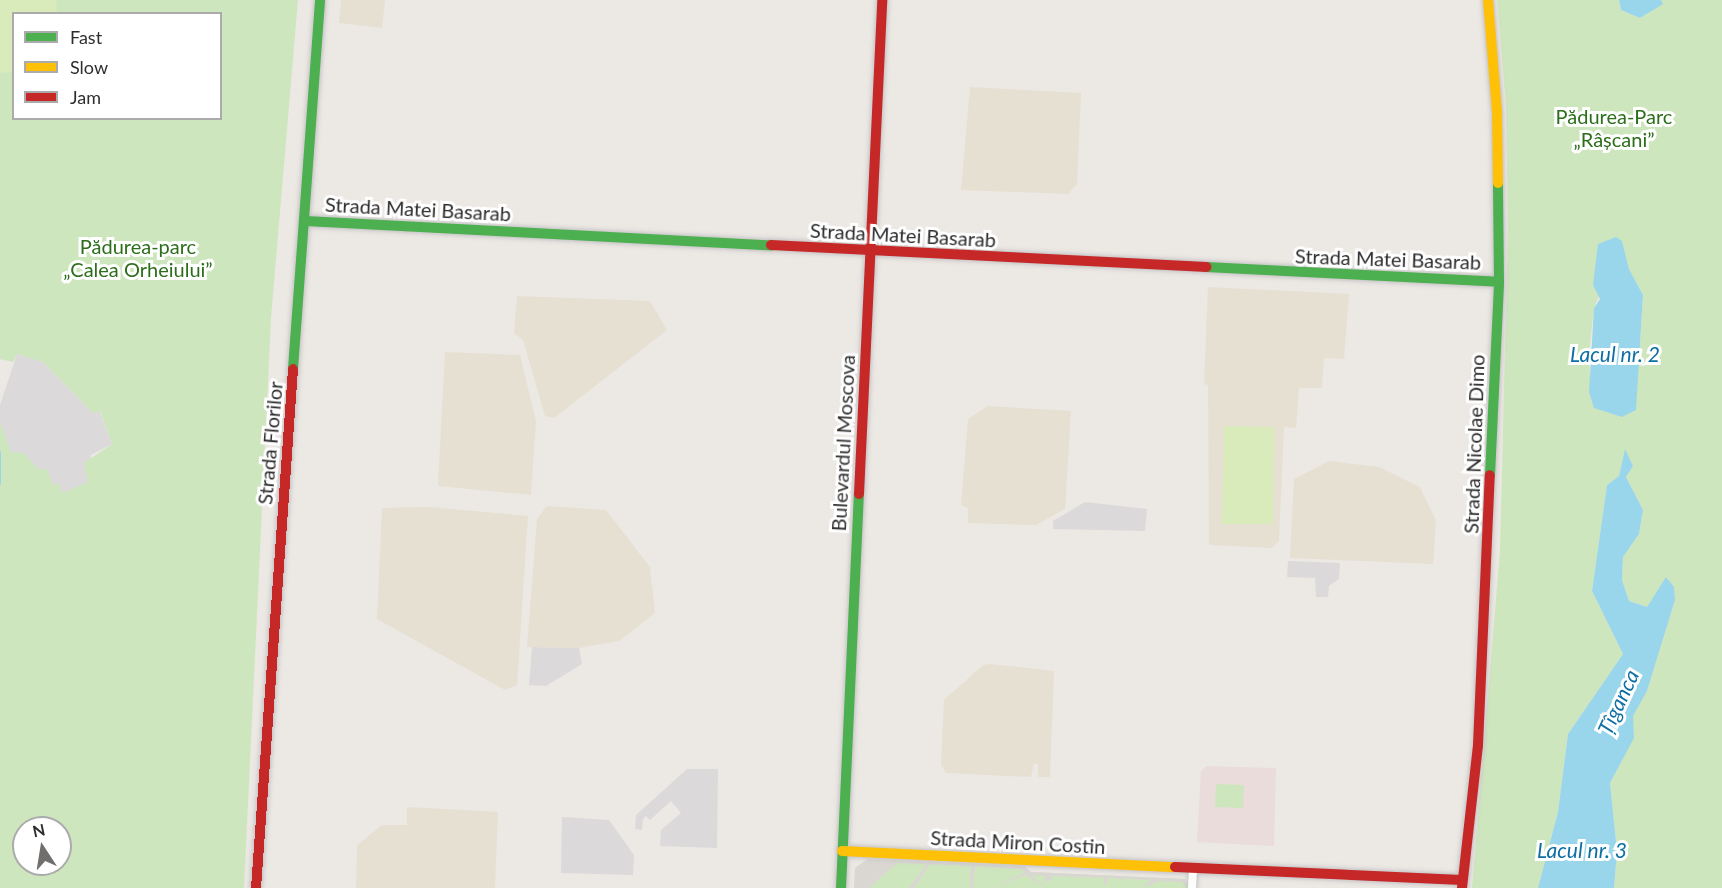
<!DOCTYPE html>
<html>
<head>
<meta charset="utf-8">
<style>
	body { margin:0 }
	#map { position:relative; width:1722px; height:888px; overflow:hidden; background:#ece8e4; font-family:Lato,sans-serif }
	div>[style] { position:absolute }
	.industrial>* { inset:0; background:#dcd9db }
	.education>* { inset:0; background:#e6e0d3 }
	.medical>* { inset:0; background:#e9dcdb }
	.green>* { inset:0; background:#cee6be }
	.pitch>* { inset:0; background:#d9eabb }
	.plaza>* { inset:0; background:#dad6d2 }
	.water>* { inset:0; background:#99d6ec }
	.stream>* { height:2px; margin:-1px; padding:0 1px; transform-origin:1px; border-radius:1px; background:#99d6ec }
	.roads { filter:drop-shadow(0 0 2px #c5c4c5) drop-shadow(0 0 2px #c5c4c5) }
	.street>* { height:8px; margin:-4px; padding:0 4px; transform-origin:4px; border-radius:4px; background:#fcfcfb }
	.fast>* { height:10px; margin:-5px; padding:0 5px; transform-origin:5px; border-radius:5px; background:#4caf50 }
	.slow>* { height:10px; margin:-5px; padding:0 5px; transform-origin:5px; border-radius:5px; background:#ffc107 }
	.jam>* { height:10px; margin:-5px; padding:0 5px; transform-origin:5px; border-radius:5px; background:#c62828 }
	span { translate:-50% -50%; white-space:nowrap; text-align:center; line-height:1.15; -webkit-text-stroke:6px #fff; paint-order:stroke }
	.park-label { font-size:20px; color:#2c6e1b }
	.street-label { font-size:20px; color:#2e2e2e }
	.water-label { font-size:21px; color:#0d6fa3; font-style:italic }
	.legend { position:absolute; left:12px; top:12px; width:210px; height:108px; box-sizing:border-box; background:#fff; border:2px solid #ababab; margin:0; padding:8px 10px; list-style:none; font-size:18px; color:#2e2e2e }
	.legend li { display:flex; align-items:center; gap:12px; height:30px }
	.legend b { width:30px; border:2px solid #ababab }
	.north { position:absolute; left:12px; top:816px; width:60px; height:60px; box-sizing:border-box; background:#fff; border:2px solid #ababab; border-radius:50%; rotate:348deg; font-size:16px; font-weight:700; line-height:24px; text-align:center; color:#2e2e2e }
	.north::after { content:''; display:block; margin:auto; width:21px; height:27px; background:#706f6e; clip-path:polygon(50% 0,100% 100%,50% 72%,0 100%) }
</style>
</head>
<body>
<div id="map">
	<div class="industrial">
		<div style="clip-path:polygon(17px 354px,43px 362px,93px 413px,99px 410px,112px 444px,91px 455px,89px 482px,62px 493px,28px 461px,11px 452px,0 422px,0 405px)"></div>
		<div style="clip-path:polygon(1085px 502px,1147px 509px,1145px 531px,1053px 529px,1053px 521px)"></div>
		<div style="clip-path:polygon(1288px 561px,1340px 563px,1339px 579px,1329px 586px,1328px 597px,1316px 597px,1315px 578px,1287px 577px)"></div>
		<div style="clip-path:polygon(532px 647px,579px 648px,582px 664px,546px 686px,529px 685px)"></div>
		<div style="clip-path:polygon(687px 769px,718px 769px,717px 848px,660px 846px,661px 830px,681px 813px,671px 801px,650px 820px,646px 816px,643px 819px,642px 830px,635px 829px,636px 815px)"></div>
		<div style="clip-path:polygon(562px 817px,609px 820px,634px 855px,633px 875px,561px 873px)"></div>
	</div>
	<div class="education">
		<div style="clip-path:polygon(341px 0,385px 0,382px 28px,339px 23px)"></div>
		<div style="clip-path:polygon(970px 87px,1081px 93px,1077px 184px,1068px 194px,961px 190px)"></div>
		<div style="clip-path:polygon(1208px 287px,1349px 294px,1344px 359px,1324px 358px,1322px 388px,1299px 388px,1296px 428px,1284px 427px,1279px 541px,1271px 548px,1209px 545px,1208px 385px,1204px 384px)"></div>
		<div style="clip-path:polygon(517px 296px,650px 301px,667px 330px,554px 418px,545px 416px,523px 340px,514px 333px)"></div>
		<div style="clip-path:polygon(445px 352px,520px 355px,536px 421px,531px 495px,438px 486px)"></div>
		<div style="clip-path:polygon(988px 406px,1071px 411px,1065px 509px,1036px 525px,968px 523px,968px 508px,961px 505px,968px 419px)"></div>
		<div style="clip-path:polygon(1329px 461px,1379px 467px,1420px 487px,1436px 521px,1433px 564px,1290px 558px,1294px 479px)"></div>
		<div style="clip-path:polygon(547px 506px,606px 510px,650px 567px,655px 613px,619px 641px,579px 648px,527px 647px,537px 519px)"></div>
		<div style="clip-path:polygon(429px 507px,528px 516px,517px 685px,505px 690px,377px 619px,382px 508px)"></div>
		<div style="clip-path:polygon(990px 664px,1054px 671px,1050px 777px,1038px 777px,1038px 764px,1034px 764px,1031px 777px,946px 773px,941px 765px,944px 700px,983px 665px)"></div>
		<div style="clip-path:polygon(407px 807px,498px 812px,495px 888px,356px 888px,357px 845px,382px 825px,407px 825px)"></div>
	</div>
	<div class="medical">
		<div style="clip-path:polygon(1207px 766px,1276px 768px,1274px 846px,1197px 842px,1201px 771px)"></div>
	</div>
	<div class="green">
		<div style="clip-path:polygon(evenodd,0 0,298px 0,271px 318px,244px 888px,0 888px,0 422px,11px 452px,24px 453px,38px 469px,47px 469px,53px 485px,59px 483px,62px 493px,88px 482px,84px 463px,112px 444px,100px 411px,93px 413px,43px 362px,17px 354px,13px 362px,0 359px,0 0,14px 14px,220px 14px,220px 118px,14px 118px,14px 14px,0 0,24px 828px,60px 828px,60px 864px,24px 864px,24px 828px)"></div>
		<div style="clip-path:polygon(evenodd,1497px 0,1619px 0,1621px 10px,1640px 18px,1662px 4px,1661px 0,1722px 0,1722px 888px,1614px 888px,1617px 851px,1610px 783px,1633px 738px,1632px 716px,1647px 691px,1675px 600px,1667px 577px,1647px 607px,1629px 601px,1622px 580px,1623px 557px,1639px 534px,1643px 510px,1626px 477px,1633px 466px,1625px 450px,1619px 476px,1607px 485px,1592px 591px,1623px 654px,1568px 734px,1558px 812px,1538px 888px,1472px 888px,1500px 551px,1508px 228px,1506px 105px,1497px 0,1622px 241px,1629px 269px,1643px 295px,1640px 344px,1591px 400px,1589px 353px,1594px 308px,1622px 241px)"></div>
		<div style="clip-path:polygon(1216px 784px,1244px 785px,1243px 808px,1215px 807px)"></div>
		<div style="clip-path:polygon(868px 859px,1024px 866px,1031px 872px,1185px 879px,1189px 888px,854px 888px,855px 868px)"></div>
	</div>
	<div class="pitch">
		<div style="clip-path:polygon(0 0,56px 0,57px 13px,14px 14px,13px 72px,0 73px)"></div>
		<div style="clip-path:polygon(1224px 426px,1274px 427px,1273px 524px,1222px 524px)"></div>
	</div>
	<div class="plaza">
		<div style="clip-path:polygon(868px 859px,1024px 866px,1031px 872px,1185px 879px,1189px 888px,1182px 882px,1159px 881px,1144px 888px,1150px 880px,1108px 878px,1104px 888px,1104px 878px,1052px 876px,1051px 881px,1045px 881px,1045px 876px,1031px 875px,1046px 888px,1025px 875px,993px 888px,1023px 873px,1022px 869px,975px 866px,973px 888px,970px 888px,971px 866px,930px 864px,914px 888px,909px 888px,926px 864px,897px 863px,869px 888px,854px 888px,855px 868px)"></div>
	</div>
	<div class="water">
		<div style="clip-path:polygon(1619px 0,1661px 0,1663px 4px,1640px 18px,1621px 10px)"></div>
		<div style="clip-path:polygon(1616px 237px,1622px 241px,1629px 269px,1643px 295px,1636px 410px,1622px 417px,1594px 408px,1589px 392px,1594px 308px,1600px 299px,1593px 285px,1598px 244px)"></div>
		<div style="clip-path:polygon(1625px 449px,1633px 466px,1626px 477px,1643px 510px,1639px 534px,1623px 557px,1622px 580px,1629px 601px,1647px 607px,1666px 577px,1674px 587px,1675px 600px,1647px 691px,1633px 716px,1634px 738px,1610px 783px,1617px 851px,1614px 888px,1538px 888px,1558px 812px,1568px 734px,1623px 654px,1592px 591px,1607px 485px,1619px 476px)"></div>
	</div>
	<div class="stream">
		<div style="left:0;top:452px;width:32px;rotate:90deg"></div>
	</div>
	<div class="roads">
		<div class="street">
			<div style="left:1192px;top:888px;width:20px;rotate:-87deg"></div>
		</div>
		<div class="fast">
			<div style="left:306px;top:221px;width:466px;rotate:3deg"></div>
			<div style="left:1206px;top:267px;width:293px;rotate:2.9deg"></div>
			<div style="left:293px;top:369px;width:370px;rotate:-85.8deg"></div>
			<div style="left:1490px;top:475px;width:193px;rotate:-87.3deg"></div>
			<div style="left:1499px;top:282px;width:99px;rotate:-90.6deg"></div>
			<div style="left:841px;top:888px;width:394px;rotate:-87.4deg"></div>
		</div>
		<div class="slow">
			<div style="left:1488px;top:0;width:111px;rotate:85.4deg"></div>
			<div style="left:1497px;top:111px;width:72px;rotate:89.2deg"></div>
			<div style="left:842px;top:851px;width:333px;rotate:2.8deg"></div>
		</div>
		<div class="jam">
			<div style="left:771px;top:245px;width:436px;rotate:2.9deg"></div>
			<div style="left:859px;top:494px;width:495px;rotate:-87.3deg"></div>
			<div style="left:1175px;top:867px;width:287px;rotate:2.6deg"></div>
			<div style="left:256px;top:888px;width:520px;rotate:-85.92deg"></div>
			<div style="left:1462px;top:888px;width:144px;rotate:-83.6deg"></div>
			<div style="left:1478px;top:745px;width:270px;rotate:-87.5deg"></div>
		</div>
	</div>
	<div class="park-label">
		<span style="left:1614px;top:128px">Pădurea-Parc<br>„Râșcani”</span>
		<span style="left:138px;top:258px">Pădurea-parc<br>„Calea Orheiului”</span>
	</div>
	<div class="street-label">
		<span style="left:418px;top:209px;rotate:3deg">Strada Matei Basarab</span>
		<span style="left:903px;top:235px;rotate:3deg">Strada Matei Basarab</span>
		<span style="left:1388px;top:259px;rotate:2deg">Strada Matei Basarab</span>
		<span style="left:270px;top:443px;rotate:-85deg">Strada Florilor</span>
		<span style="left:843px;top:443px;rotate:-87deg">Bulevardul Moscova</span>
		<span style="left:1474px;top:444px;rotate:-88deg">Strada Nicolae Dimo</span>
		<span style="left:1018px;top:842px;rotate:3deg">Strada Miron Costin</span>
	</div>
	<div class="water-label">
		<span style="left:1615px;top:354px">Lacul nr. 2</span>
		<span style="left:1618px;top:702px;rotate:-65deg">Țîganca</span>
		<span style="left:1582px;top:850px">Lacul nr. 3</span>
	</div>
	<ul class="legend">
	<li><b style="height:8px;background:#4caf50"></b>Fast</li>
	<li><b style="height:8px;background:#ffc107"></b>Slow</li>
	<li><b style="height:8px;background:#c62828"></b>Jam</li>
	</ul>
	<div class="north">N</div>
</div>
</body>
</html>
